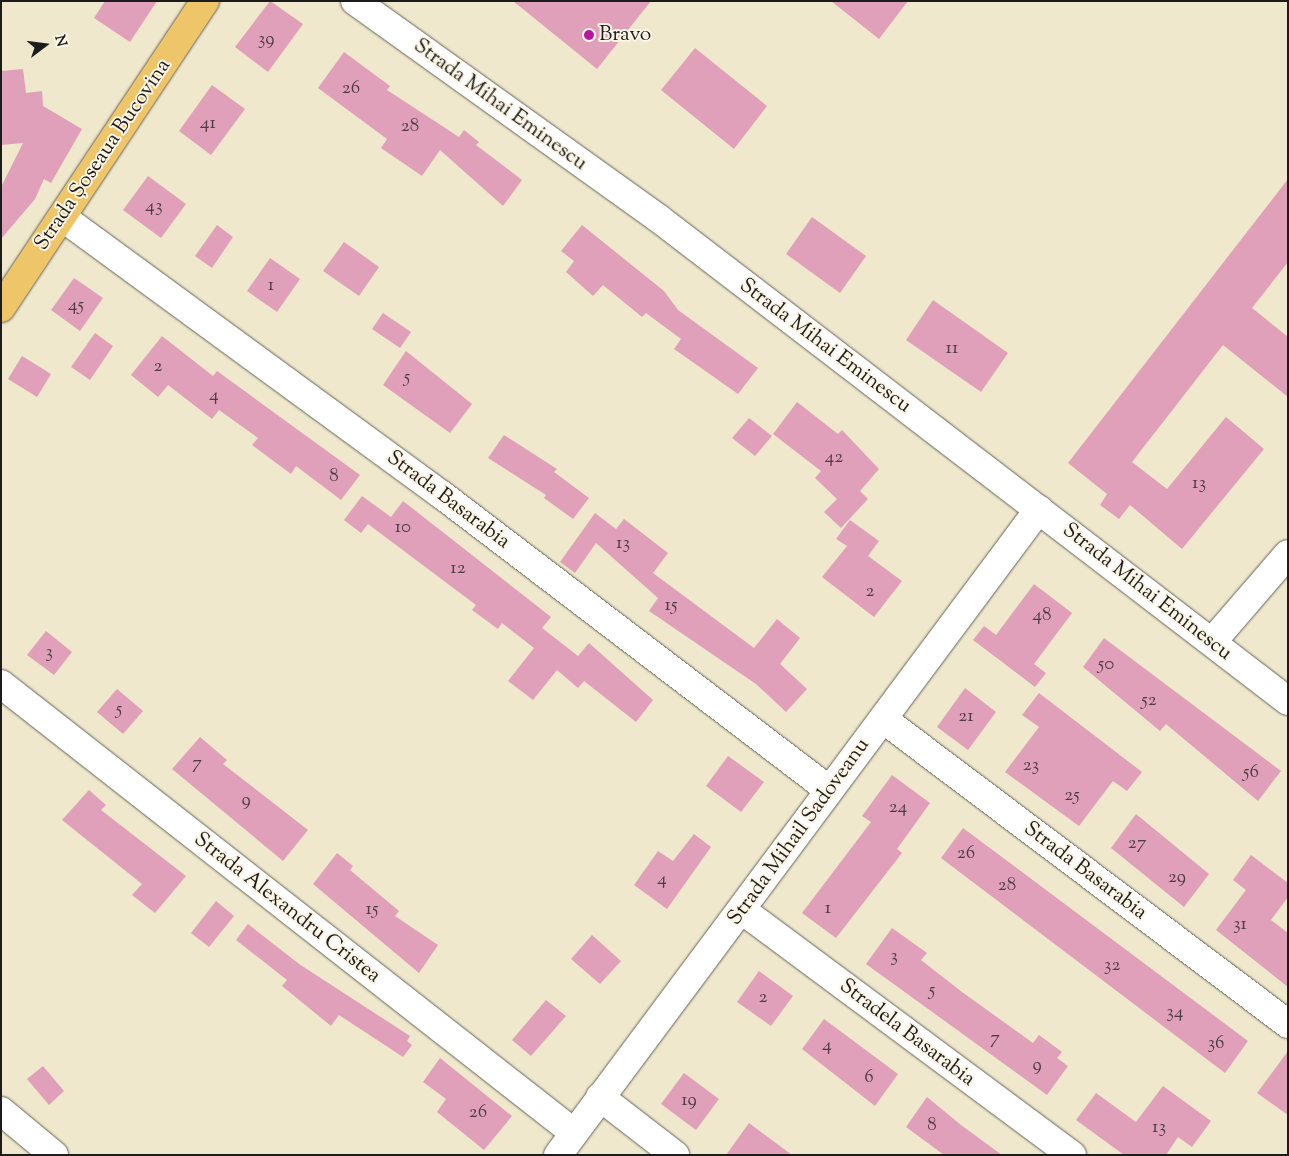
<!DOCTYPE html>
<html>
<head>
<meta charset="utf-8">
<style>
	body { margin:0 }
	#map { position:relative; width:1289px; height:1156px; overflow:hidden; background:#efe8cc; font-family:"Sorts Mill Goudy",serif }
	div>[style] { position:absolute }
	.building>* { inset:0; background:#e1a0b9 }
	.roads { filter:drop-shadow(0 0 1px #66635a) drop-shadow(0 0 1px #66635a) }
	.minor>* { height:28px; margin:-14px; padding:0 14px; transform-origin:14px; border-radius:14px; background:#fff }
	.major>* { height:28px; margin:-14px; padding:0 14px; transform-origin:14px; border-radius:14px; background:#eec569 }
	.dots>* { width:14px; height:14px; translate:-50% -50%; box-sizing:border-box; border:2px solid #fcf5e5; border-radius:50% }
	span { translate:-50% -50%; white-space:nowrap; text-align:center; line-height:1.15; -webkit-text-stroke:4px #fcf5e5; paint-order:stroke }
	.number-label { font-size:19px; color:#4d3d43 }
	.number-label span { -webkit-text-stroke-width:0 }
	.poi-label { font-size:21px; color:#1c1c1c }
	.left { translate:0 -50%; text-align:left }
	.street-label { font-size:21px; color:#1c1c1c }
	.frame { position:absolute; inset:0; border:2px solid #1c1c1c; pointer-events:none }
	.north { position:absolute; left:20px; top:20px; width:50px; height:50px; -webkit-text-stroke:4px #fcf5e5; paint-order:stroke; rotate:75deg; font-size:14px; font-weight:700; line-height:20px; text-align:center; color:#1c1c1c }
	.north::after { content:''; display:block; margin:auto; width:18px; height:22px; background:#1c1c1c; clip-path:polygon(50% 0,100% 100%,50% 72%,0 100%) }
</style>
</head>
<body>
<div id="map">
	<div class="building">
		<div style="clip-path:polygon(105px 1px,157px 1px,130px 42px,94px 18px)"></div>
		<div style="clip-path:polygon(270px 1px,303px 24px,268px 72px,235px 47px)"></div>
		<div style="clip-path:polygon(513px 1px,651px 1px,597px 69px)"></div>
		<div style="clip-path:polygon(831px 1px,908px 1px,879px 39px)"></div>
		<div style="clip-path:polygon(695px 48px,767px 106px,734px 149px,661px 90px)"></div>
		<div style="clip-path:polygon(344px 52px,390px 86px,387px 90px,459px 137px,464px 130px,479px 142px,476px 145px,522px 180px,503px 206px,440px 150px,422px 176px,381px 148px,387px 139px,318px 88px)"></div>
		<div style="clip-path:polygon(23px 69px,26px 93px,42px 91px,43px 106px,82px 129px,51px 183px,44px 179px,35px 199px,1px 239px,1px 187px,23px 143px,1px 145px,1px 71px)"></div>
		<div style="clip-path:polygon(212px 85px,245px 109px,211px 155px,179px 131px)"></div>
		<div style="clip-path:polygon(148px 176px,186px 204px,161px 238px,123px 210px)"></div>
		<div style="clip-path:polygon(1288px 179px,1288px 262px,1252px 308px,1288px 337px,1288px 397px,1223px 345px,1132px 462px,1167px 489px,1226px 417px,1264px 449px,1182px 549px,1130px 505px,1119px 519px,1100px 505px,1107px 494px,1068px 463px)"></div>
		<div style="clip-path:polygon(812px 217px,866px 256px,840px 293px,786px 254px)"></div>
		<div style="clip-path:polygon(217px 225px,233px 237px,212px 268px,195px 256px)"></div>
		<div style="clip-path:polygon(582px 225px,664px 291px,678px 310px,758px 368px,738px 394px,674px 349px,681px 339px,646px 313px,642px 317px,603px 285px,593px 296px,566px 272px,574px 261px,561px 251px)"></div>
		<div style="clip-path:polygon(344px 242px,379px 267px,359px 296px,323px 271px)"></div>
		<div style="clip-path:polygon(270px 258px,300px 279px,277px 312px,247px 291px)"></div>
		<div style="clip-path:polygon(74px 278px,103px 298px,80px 331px,51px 310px)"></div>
		<div style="clip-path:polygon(933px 300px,1008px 353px,981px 392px,906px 340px)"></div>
		<div style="clip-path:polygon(383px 313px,411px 332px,400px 348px,372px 329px)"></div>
		<div style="clip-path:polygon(95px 333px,113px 346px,90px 380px,71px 367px)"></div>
		<div style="clip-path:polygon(162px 336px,213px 376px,217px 371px,360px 475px,341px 500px,296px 466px,291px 474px,252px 445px,258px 438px,219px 410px,212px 419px,168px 385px,158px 397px,131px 375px)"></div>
		<div style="clip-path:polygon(406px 351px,472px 404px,450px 433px,383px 385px)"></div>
		<div style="clip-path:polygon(22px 356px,51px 374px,37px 397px,8px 379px)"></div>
		<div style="clip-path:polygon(797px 402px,838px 434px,842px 430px,879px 469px,860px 491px,868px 499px,841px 528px,824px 512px,837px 499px,815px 478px,821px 471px,773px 434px)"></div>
		<div style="clip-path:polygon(749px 418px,772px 436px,755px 456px,732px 438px)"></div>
		<div style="clip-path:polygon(504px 435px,557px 469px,554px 472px,589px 498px,573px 519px,544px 498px,546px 495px,488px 458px)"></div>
		<div style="clip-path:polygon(362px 496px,391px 517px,403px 501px,551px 617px,542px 628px,578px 656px,589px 643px,653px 700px,636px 722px,584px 681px,578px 688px,557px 670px,533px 700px,508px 681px,534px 648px,502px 623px,498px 629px,472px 610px,476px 605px,368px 524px,361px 533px,344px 520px)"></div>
		<div style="clip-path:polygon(595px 513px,616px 529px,624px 519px,668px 553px,653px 573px,754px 648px,777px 619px,800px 638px,780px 664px,807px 689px,786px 712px,756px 684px,649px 611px,658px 598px,596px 543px,575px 573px,560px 562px)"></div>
		<div style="clip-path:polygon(850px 520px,879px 541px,868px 556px,902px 581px,874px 617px,822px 577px,847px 546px,836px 539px)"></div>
		<div style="clip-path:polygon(1034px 584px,1072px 613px,1034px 664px,1046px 673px,1035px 687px,973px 640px,984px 626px,996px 635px)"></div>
		<div style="clip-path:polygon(46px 631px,72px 652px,54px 675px,27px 655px)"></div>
		<div style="clip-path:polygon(1104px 638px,1281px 771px,1258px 801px,1166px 724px,1160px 731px,1083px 667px)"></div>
		<div style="clip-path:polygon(965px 688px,996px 712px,968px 750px,937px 727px)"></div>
		<div style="clip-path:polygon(117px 689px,143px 711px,123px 734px,97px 712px)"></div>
		<div style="clip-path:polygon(1039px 693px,1142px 772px,1127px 791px,1113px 781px,1079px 826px,1005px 772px,1039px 727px,1022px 715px)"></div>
		<div style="clip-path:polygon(200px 737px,227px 760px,223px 764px,308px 830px,283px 861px,172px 769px)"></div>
		<div style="clip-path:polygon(728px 756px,764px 782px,741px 812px,706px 786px)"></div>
		<div style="clip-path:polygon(892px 775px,930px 803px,897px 849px,902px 853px,836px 938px,802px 913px,871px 822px,862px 816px)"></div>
		<div style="clip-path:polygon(89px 790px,106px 805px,101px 810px,186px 876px,155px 913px,132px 895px,142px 884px,62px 820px)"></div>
		<div style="clip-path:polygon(1136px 814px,1209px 874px,1184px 907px,1111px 848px)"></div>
		<div style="clip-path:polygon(963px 828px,1248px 1041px,1225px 1073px,941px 858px)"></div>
		<div style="clip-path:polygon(694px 834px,711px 847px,667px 909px,634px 885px,658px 851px,673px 861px)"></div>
		<div style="clip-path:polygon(337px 853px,353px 866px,350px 870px,399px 911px,395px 916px,438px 945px,419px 973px,313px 884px)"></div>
		<div style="clip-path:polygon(1251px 855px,1288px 883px,1288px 897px,1271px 920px,1288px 933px,1288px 987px,1216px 930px,1246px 890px,1233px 880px)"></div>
		<div style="clip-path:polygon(216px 901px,234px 916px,209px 947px,191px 933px)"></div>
		<div style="clip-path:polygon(248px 924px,299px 964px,410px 1036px,407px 1041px,412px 1045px,403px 1057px,339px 1015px,331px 1026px,282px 986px,287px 980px,236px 940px)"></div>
		<div style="clip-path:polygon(892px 928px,927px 953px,921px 960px,962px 992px,1033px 1043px,1039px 1035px,1062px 1052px,1057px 1058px,1068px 1066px,1047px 1095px,866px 964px)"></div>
		<div style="clip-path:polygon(592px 935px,621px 961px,600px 984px,571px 959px)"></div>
		<div style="clip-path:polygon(759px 971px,793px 996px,771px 1026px,737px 1002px)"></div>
		<div style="clip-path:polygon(546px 1000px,566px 1016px,531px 1056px,512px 1040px)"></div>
		<div style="clip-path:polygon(824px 1019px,898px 1074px,875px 1106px,802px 1049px)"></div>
		<div style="clip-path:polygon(1288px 1051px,1288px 1115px,1257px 1093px)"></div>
		<div style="clip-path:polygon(440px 1058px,512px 1116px,484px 1150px,437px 1112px,446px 1099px,423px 1082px)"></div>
		<div style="clip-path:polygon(43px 1066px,64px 1091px,49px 1105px,27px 1079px)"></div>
		<div style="clip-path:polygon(684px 1073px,719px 1099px,696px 1130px,661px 1104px)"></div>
		<div style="clip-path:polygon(1163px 1086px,1211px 1121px,1192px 1147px,1178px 1137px,1166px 1155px,1124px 1155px,1076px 1120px,1096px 1093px,1136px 1122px)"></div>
		<div style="clip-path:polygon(927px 1097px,961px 1125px,1002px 1155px,944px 1155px,906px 1127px)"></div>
		<div style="clip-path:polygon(749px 1123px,792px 1155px,726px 1155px)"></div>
	</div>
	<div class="roads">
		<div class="minor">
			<div style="left:355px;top:1px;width:373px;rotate:35.6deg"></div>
			<div style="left:658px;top:218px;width:794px;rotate:37.48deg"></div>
			<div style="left:62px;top:217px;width:471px;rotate:36.2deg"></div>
			<div style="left:442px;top:495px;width:485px;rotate:37.3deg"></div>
			<div style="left:1212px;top:642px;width:116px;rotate:-49.2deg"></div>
			<div style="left:1px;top:684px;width:727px;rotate:38.07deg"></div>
			<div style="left:883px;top:719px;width:507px;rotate:36.98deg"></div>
			<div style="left:742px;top:910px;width:411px;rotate:36.6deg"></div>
			<div style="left:600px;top:1097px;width:95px;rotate:37.7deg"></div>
			<div style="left:1px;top:1111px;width:69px;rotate:39.7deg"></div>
			<div style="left:558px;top:1155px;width:805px;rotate:-53.33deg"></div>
		</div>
		<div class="major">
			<div style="left:1px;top:308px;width:369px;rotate:-56.4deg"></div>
		</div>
	</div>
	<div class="dots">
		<div style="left:589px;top:35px;background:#b5179e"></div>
	</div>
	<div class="number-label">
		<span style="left:266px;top:40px">39</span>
		<span style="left:351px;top:89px">26</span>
		<span style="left:208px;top:124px">41</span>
		<span style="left:410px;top:127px">28</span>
		<span style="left:154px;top:207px">43</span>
		<span style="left:271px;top:286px">1</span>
		<span style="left:76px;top:306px">45</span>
		<span style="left:952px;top:349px">11</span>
		<span style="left:158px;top:367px">2</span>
		<span style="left:407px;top:378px">5</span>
		<span style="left:214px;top:396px">4</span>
		<span style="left:834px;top:458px">42</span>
		<span style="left:334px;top:477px">8</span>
		<span style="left:1199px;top:484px">13</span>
		<span style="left:403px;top:528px">10</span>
		<span style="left:623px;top:544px">13</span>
		<span style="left:458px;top:569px">12</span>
		<span style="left:870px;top:592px">2</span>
		<span style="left:671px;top:606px">15</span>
		<span style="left:1042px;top:616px">48</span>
		<span style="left:49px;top:653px">3</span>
		<span style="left:1106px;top:665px">50</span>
		<span style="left:1149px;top:701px">52</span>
		<span style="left:119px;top:710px">5</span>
		<span style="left:966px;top:717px">21</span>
		<span style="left:197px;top:764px">7</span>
		<span style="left:1031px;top:766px">23</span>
		<span style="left:1251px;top:773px">56</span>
		<span style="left:1072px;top:796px">25</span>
		<span style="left:246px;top:801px">9</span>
		<span style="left:898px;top:808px">24</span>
		<span style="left:1137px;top:844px">27</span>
		<span style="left:966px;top:854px">26</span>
		<span style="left:1177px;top:878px">29</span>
		<span style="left:662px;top:880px">4</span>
		<span style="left:1007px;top:886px">28</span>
		<span style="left:828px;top:909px">1</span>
		<span style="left:372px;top:910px">15</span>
		<span style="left:1240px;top:925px">31</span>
		<span style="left:894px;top:957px">3</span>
		<span style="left:1112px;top:966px">32</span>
		<span style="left:932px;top:991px">5</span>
		<span style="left:763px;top:998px">2</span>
		<span style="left:1175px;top:1013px">34</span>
		<span style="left:995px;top:1039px">7</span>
		<span style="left:1216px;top:1044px">36</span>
		<span style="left:827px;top:1046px">4</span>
		<span style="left:1037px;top:1066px">9</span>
		<span style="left:869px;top:1078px">6</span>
		<span style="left:689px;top:1101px">19</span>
		<span style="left:478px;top:1113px">26</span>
		<span style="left:932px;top:1126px">8</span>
		<span style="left:1159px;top:1128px">13</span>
	</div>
	<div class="poi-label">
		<span class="left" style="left:599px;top:35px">Bravo</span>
	</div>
	<div class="street-label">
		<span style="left:500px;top:105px;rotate:36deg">Strada Mihai Eminescu</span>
		<span style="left:103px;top:155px;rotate:-56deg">Strada Șoseaua Bucovina</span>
		<span style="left:825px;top:346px;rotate:37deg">Strada Mihai Eminescu</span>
		<span style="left:448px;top:500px;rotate:37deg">Strada Basarabia</span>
		<span style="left:1147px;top:592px;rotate:38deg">Strada Mihai Eminescu</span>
		<span style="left:799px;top:832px;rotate:-54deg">Strada Mihail Sadoveanu</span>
		<span style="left:1085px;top:871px;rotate:37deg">Strada Basarabia</span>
		<span style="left:287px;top:908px;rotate:38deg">Strada Alexandru Cristea</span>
		<span style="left:907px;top:1033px;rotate:37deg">Stradela Basarabia</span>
	</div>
	<div class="frame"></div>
	<div class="north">N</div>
</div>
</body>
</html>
